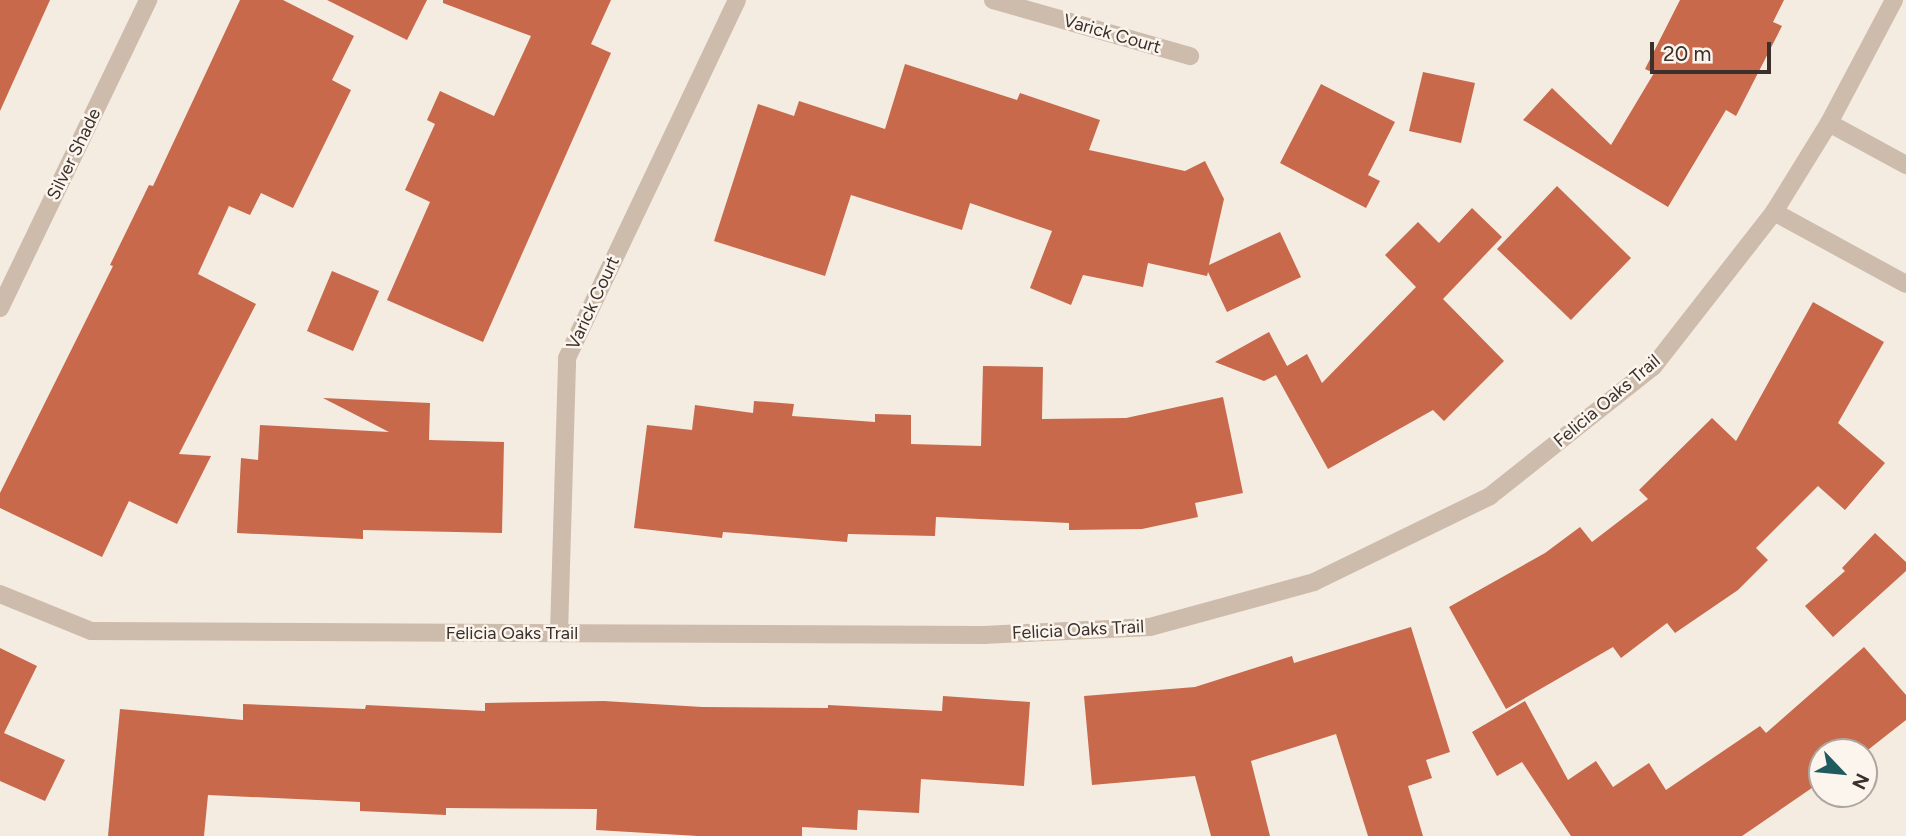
<!DOCTYPE html>
<html>
<head>
<meta charset="utf-8">
<style>
	body { margin:0 }
	#map { position:relative; width:1906px; height:836px; overflow:hidden; background:#f4ebe1; font-family:Figtree,sans-serif }
	div>[style] { position:absolute }
	.building>* { inset:0; background:#c8694b }
	.minor>* { height:18px; margin:-9px; padding:0 9px; transform-origin:9px; border-radius:9px; background:#cdbbac }
	span { translate:-50% -50%; white-space:nowrap; text-align:center; line-height:1.15; -webkit-text-stroke:5px #fbf5ee; paint-order:stroke }
	.street-label { font-size:18px; color:#3b302b }
	.north { position:absolute; left:1808px; top:738px; width:70px; height:70px; box-sizing:border-box; background:#fbf5ee; border:2px solid #aea6a0; border-radius:50%; rotate:116deg; font-size:19px; font-weight:700; line-height:28px; text-align:center; color:#3b302b }
	.north::after { content:''; display:block; margin:auto; width:24px; height:32px; background:#1f5a5e; clip-path:polygon(50% 0,100% 100%,50% 72%,0 100%) }
	.scale { position:absolute; left:1650px; top:42px; width:121px; height:32px; box-sizing:border-box; border:4px solid #3b302b; border-top:0; padding-left:9px; font-size:21px; line-height:24px; white-space:nowrap; color:#3b302b; -webkit-text-stroke:5px #fbf5ee; paint-order:stroke }
</style>
</head>
<body>
<div id="map">
	<div class="building">
		<div style="clip-path:polygon(0 0,50px 0,0 111px)"></div>
		<div style="clip-path:polygon(240px 0,283px 0,354px 36px,332px 80px,351px 90px,293px 208px,261px 193px,250px 215px,229px 206px,198px 274px,256px 304px,179px 454px,211px 456px,177px 524px,129px 501px,102px 557px,0 508px,0 493px,113px 266px,110px 265px,149px 185px,153px 186px)"></div>
		<div style="clip-path:polygon(327px 0,427px 0,407px 40px)"></div>
		<div style="clip-path:polygon(443px 0,611px 0,591px 44px,611px 53px,483px 342px,387px 300px,430px 202px,405px 190px,435px 124px,427px 120px,440px 91px,494px 116px,531px 36px,443px 3px)"></div>
		<div style="clip-path:polygon(1680px 0,1784px 0,1773px 22px,1782px 26px,1736px 116px,1726px 110px,1668px 207px,1523px 120px,1552px 88px,1611px 145px,1654px 73px,1645px 69px)"></div>
		<div style="clip-path:polygon(905px 64px,1017px 100px,1020px 93px,1100px 120px,1089px 150px,1185px 171px,1205px 161px,1224px 199px,1209px 265px,1280px 232px,1301px 277px,1227px 312px,1208px 272px,1207px 276px,1148px 263px,1143px 287px,1083px 275px,1071px 305px,1030px 288px,1052px 231px,970px 203px,962px 230px,851px 195px,825px 276px,714px 241px,758px 104px,794px 116px,799px 101px,885px 129px)"></div>
		<div style="clip-path:polygon(1423px 72px,1475px 83px,1461px 143px,1409px 131px)"></div>
		<div style="clip-path:polygon(1321px 84px,1395px 122px,1368px 175px,1380px 181px,1366px 208px,1280px 163px)"></div>
		<div style="clip-path:polygon(1557px 186px,1631px 258px,1571px 320px,1497px 249px)"></div>
		<div style="clip-path:polygon(1472px 208px,1502px 237px,1443px 299px,1504px 361px,1444px 421px,1433px 410px,1328px 469px,1276px 375px,1264px 381px,1215px 362px,1269px 332px,1287px 366px,1307px 354px,1322px 383px,1416px 287px,1385px 255px,1418px 222px,1439px 243px)"></div>
		<div style="clip-path:polygon(332px 271px,379px 291px,353px 351px,307px 331px)"></div>
		<div style="clip-path:polygon(1813px 302px,1884px 342px,1838px 423px,1885px 463px,1845px 510px,1818px 486px,1756px 548px,1768px 560px,1738px 590px,1675px 633px,1667px 623px,1621px 658px,1613px 647px,1506px 709px,1449px 607px,1545px 553px,1580px 527px,1592px 542px,1648px 499px,1639px 490px,1712px 418px,1736px 441px)"></div>
		<div style="clip-path:polygon(983px 366px,1043px 367px,1042px 419px,1126px 418px,1223px 397px,1243px 493px,1195px 503px,1198px 517px,1142px 529px,1069px 530px,1069px 523px,936px 517px,935px 536px,848px 534px,847px 542px,723px 532px,722px 538px,634px 528px,647px 425px,692px 430px,695px 405px,753px 413px,754px 401px,794px 404px,792px 416px,875px 422px,875px 414px,911px 415px,911px 444px,981px 446px)"></div>
		<div style="clip-path:polygon(323px 398px,430px 403px,429px 440px,504px 442px,502px 533px,363px 530px,363px 539px,237px 533px,241px 458px,258px 460px,260px 425px,389px 432px)"></div>
		<div style="clip-path:polygon(1875px 533px,1906px 562px,1906px 571px,1833px 637px,1805px 606px,1845px 571px,1842px 568px)"></div>
		<div style="clip-path:polygon(1411px 627px,1450px 752px,1426px 760px,1432px 778px,1408px 786px,1423px 836px,1368px 836px,1336px 734px,1251px 761px,1270px 836px,1211px 836px,1195px 776px,1092px 785px,1084px 696px,1195px 687px,1292px 656px,1294px 663px)"></div>
		<div style="clip-path:polygon(1864px 647px,1906px 695px,1906px 720px,1864px 753px,1822px 752px,1822px 781px,1742px 836px,1571px 836px,1522px 762px,1497px 776px,1472px 732px,1525px 701px,1568px 780px,1596px 761px,1613px 787px,1649px 763px,1666px 790px,1760px 726px,1766px 733px)"></div>
		<div style="clip-path:polygon(0 648px,37px 666px,4px 733px,65px 760px,45px 801px,0 781px)"></div>
		<div style="clip-path:polygon(943px 696px,1030px 702px,1024px 786px,921px 779px,919px 813px,858px 810px,857px 830px,802px 827px,802px 836px,698px 836px,596px 830px,597px 809px,446px 808px,446px 815px,360px 811px,360px 802px,208px 795px,204px 836px,108px 836px,120px 709px,243px 720px,243px 704px,365px 709px,366px 705px,485px 711px,485px 703px,604px 701px,702px 707px,828px 708px,828px 705px,942px 711px)"></div>
	</div>
	<div class="minor">
		<div style="left:993px;top:0;width:205px;rotate:15.9deg"></div>
		<div style="left:1829px;top:123px;width:88px;rotate:28.6deg"></div>
		<div style="left:1774px;top:212px;width:150px;rotate:28.6deg"></div>
		<div style="left:0;top:308px;width:342px;rotate:-64.3deg"></div>
		<div style="left:0;top:594px;width:98px;rotate:22.1deg"></div>
		<div style="left:91px;top:631px;width:893px;rotate:0.26deg"></div>
		<div style="left:984px;top:635px;width:166px;rotate:-2.8deg"></div>
		<div style="left:1150px;top:627px;width:170px;rotate:-15.3deg"></div>
		<div style="left:1314px;top:582px;width:196px;rotate:-26deg"></div>
		<div style="left:1490px;top:496px;width:208px;rotate:-38.4deg"></div>
		<div style="left:1653px;top:367px;width:197px;rotate:-52deg"></div>
		<div style="left:1774px;top:212px;width:105px;rotate:-58.3deg"></div>
		<div style="left:1829px;top:123px;width:139px;rotate:-62.1deg"></div>
		<div style="left:559px;top:633px;width:275px;rotate:-88.3deg"></div>
		<div style="left:567px;top:358px;width:396px;rotate:-64.6deg"></div>
	</div>
	<div class="street-label">
		<span style="left:1112px;top:34px;rotate:16deg">Varick Court</span>
		<span style="left:74px;top:154px;rotate:-64deg">Silver Shade</span>
		<span style="left:593px;top:303px;rotate:-65deg">Varick Court</span>
		<span style="left:1607px;top:401px;rotate:-40deg">Felicia Oaks Trail</span>
		<span style="left:1078px;top:630px;rotate:-3deg">Felicia Oaks Trail</span>
		<span style="left:512px;top:633px">Felicia Oaks Trail</span>
	</div>
	<div class="north">N</div>
	<div class="scale">20 m</div>
</div>
</body>
</html>
